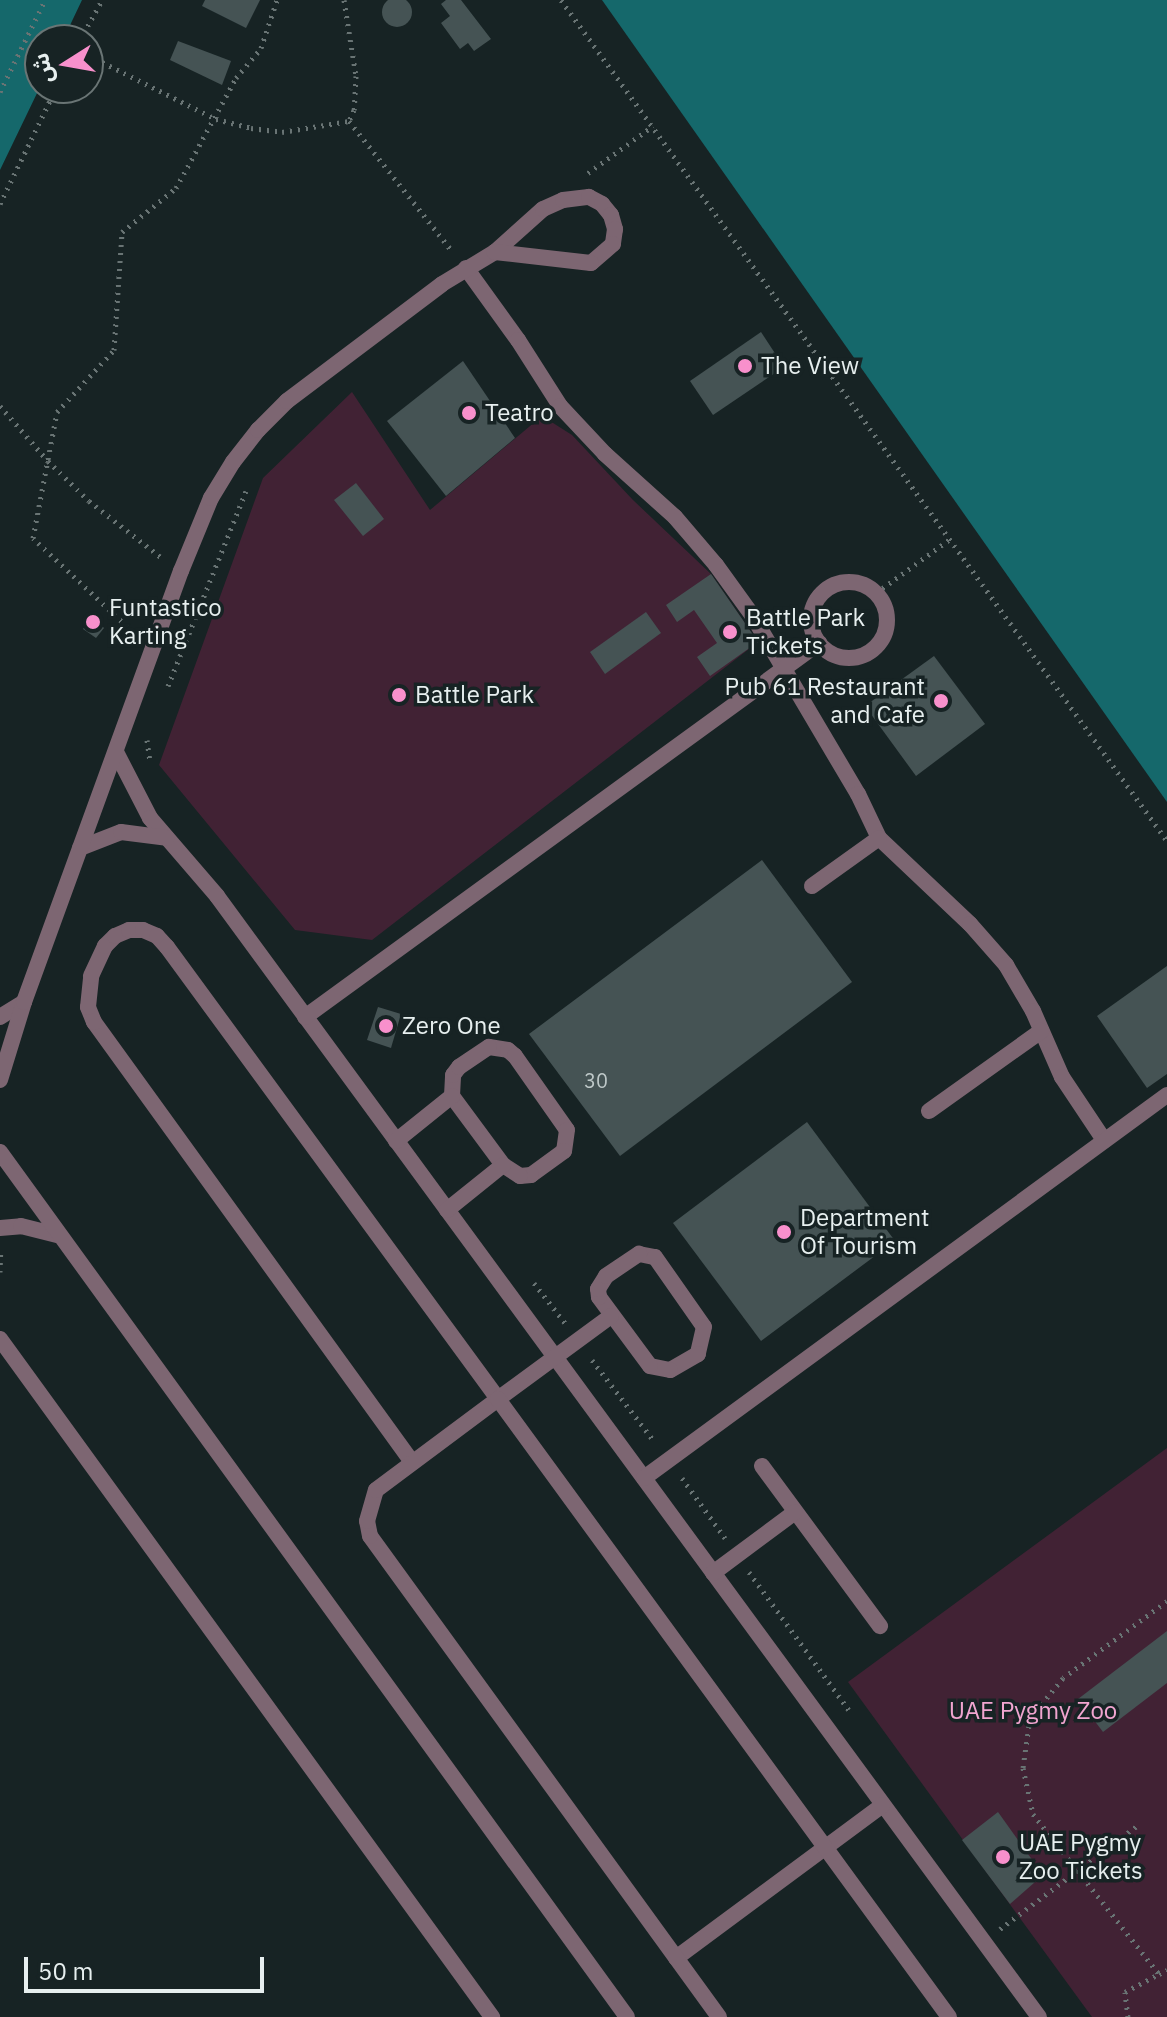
<!DOCTYPE html>
<html>
<head>
<meta charset="utf-8">
<style>
	body { margin:0 }
	#map { position:relative; width:1167px; height:2017px; overflow:hidden; background:#172324; font-family:"IBM Plex Sans","Noto Sans Arabic",sans-serif }
	div>[style] { position:absolute }
	.green>* { inset:0; background:#412234 }
	.water>* { inset:0; background:#15686b }
	.building>* { inset:0; background:#455354 }
	.round { border-radius:50% }
	.path>* { height:5px; margin-top:-2.5px; transform-origin:0; background:repeating-linear-gradient(90deg,#697474 0 2px,transparent 0 8px) }
	.lane>* { height:16px; margin:-8px; padding:0 8px; transform-origin:8px; border-radius:8px; background:#7d6672 }
	.lane>.ring { margin:-8px; padding:0; box-sizing:content-box; background:none; border:16px solid #7d6672; border-radius:50% }
	.street>* { height:16px; margin:-8px; padding:0 8px; transform-origin:8px; border-radius:8px; background:#7d6672 }
	.dots>* { width:22px; height:22px; translate:-50% -50%; box-sizing:border-box; border:4px solid #172324; border-radius:50% }
	span { translate:-50% -50%; white-space:nowrap; text-align:center; line-height:1.15; -webkit-text-stroke:7px #172324; paint-order:stroke }
	.number-label { font-size:20px; color:#bec8c8 }
	.number-label span { -webkit-text-stroke-width:0 }
	.poi-label { font-size:24px; color:#e7efef }
	.left { translate:0 -50%; text-align:left }
	.right { translate:-100% -50%; text-align:right }
	.park-label { font-size:24px; color:#f1a5d0 }
	.north { position:absolute; left:24px; top:24px; width:80px; height:80px; box-sizing:border-box; background:#172324; border:2px solid #6a7575; border-radius:50%; rotate:259deg; font-size:22px; font-weight:700; line-height:32px; text-align:center; color:#e7efef }
	.north::after { content:''; display:block; margin:auto; width:28px; height:36px; background:#f890cc; clip-path:polygon(50% 0,100% 100%,50% 72%,0 100%) }
	.scale { position:absolute; left:24px; top:1957px; width:240px; height:36px; box-sizing:border-box; border:4px solid #e7efef; border-top:0; padding-left:10px; font-size:24px; line-height:28px; white-space:nowrap; color:#e7efef; -webkit-text-stroke:6px #172324; paint-order:stroke }
</style>
</head>
<body>
<div id="map">
	<div class="green">
		<div style="clip-path:polygon(352px 392px,430px 510px,542px 416px,572px 435px,633px 500px,711px 574px,758px 642px,372px 940px,295px 930px,159px 765px,263px 478px)"></div>
		<div style="clip-path:polygon(1167px 1448px,1167px 2017px,1092px 2017px,848px 1682px)"></div>
	</div>
	<div class="water">
		<div style="clip-path:polygon(0 0,82px 0,63px 40px,40px 40px,40px 87px,0 170px)"></div>
		<div style="clip-path:polygon(602px 0,1167px 0,1167px 802px)"></div>
	</div>
	<div class="building">
		<div class="round" style="left:382px;top:-3px;width:30px;height:30px"></div>
		<div style="clip-path:polygon(205px 0,260px 0,246px 28px,202px 6px)"></div>
		<div style="clip-path:polygon(446px 0,461px 0,491px 39px,474px 51px,468px 43px,460px 49px,441px 23px,450px 16px,441px 4px)"></div>
		<div style="clip-path:polygon(178px 41px,231px 61px,222px 85px,170px 60px)"></div>
		<div style="clip-path:polygon(761px 332px,784px 367px,713px 415px,690px 381px)"></div>
		<div style="clip-path:polygon(463px 361px,515px 438px,446px 496px,387px 421px)"></div>
		<div style="clip-path:polygon(356px 483px,384px 519px,363px 536px,334px 500px)"></div>
		<div style="clip-path:polygon(711px 574px,758px 642px,710px 676px,697px 657px,717px 643px,694px 610px,677px 622px,666px 605px)"></div>
		<div style="clip-path:polygon(646px 612px,661px 633px,605px 674px,590px 652px)"></div>
		<div style="clip-path:polygon(92px 616px,104px 628px,96px 638px,83px 629px)"></div>
		<div style="clip-path:polygon(934px 656px,985px 724px,916px 776px,865px 706px)"></div>
		<div style="clip-path:polygon(762px 860px,852px 982px,620px 1156px,529px 1034px)"></div>
		<div style="clip-path:polygon(1167px 966px,1167px 1074px,1147px 1088px,1097px 1016px)"></div>
		<div style="clip-path:polygon(378px 1007px,401px 1014px,391px 1048px,367px 1040px)"></div>
		<div style="clip-path:polygon(807px 1122px,895px 1241px,761px 1341px,673px 1223px)"></div>
		<div style="clip-path:polygon(1167px 1631px,1167px 1683px,1103px 1732px,1078px 1699px)"></div>
		<div style="clip-path:polygon(998px 1812px,1043px 1875px,1010px 1904px,962px 1840px)"></div>
	</div>
	<div class="path">
		<div style="left:344px;top:0;width:77px;rotate:81deg"></div>
		<div style="left:356px;top:76px;width:34px;rotate:93deg"></div>
		<div style="left:354px;top:110px;width:12px;rotate:114deg"></div>
		<div style="left:561px;top:0;width:1037px;rotate:54.22deg"></div>
		<div style="left:80px;top:40px;width:46px;rotate:-61.2deg"></div>
		<div style="left:88px;top:55px;width:143px;rotate:26.6deg"></div>
		<div style="left:216px;top:119px;width:36px;rotate:14deg"></div>
		<div style="left:251px;top:128px;width:31px;rotate:7deg"></div>
		<div style="left:282px;top:132px;width:68px;rotate:-9.3deg"></div>
		<div style="left:0;top:92px;width:102px;rotate:-63.9deg"></div>
		<div style="left:349px;top:121px;width:167px;rotate:51.6deg"></div>
		<div style="left:588px;top:173px;width:80px;rotate:-35.9deg"></div>
		<div style="left:0;top:204px;width:129px;rotate:-64.2deg"></div>
		<div style="left:0;top:406px;width:73px;rotate:48.9deg"></div>
		<div style="left:48px;top:461px;width:57px;rotate:44.3deg"></div>
		<div style="left:89px;top:501px;width:93px;rotate:38deg"></div>
		<div style="left:876px;top:593px;width:92px;rotate:-36.1deg"></div>
		<div style="left:133px;top:632px;width:137px;rotate:-136.8deg"></div>
		<div style="left:33px;top:538px;width:128px;rotate:-79.2deg"></div>
		<div style="left:57px;top:412px;width:84px;rotate:-47.4deg"></div>
		<div style="left:114px;top:350px;width:118px;rotate:-86.1deg"></div>
		<div style="left:122px;top:232px;width:70px;rotate:-39.2deg"></div>
		<div style="left:176px;top:188px;width:125px;rotate:-61.4deg"></div>
		<div style="left:236px;top:78px;width:39px;rotate:-50deg"></div>
		<div style="left:261px;top:48px;width:51px;rotate:-71.6deg"></div>
		<div style="left:168px;top:686px;width:210px;rotate:-68.2deg"></div>
		<div style="left:147px;top:740px;width:21px;rotate:82deg"></div>
		<div style="left:0;top:1272px;width:23px;rotate:-88deg"></div>
		<div style="left:534px;top:1283px;width:51px;rotate:52.2deg"></div>
		<div style="left:592px;top:1360px;width:102px;rotate:52.6deg"></div>
		<div style="left:682px;top:1478px;width:74px;rotate:54.4deg"></div>
		<div style="left:749px;top:1572px;width:170px;rotate:54.1deg"></div>
		<div style="left:1167px;top:1601px;width:129px;rotate:143.5deg"></div>
		<div style="left:1063px;top:1678px;width:52px;rotate:129.5deg"></div>
		<div style="left:1030px;top:1718px;width:50px;rotate:98deg"></div>
		<div style="left:1023px;top:1768px;width:47px;rotate:77.7deg"></div>
		<div style="left:1033px;top:1814px;width:204px;rotate:51.8deg"></div>
		<div style="left:1159px;top:1974px;width:9px;rotate:-27deg"></div>
		<div style="left:1000px;top:1929px;width:173px;rotate:-37deg"></div>
		<div style="left:1128px;top:2017px;width:25px;rotate:-97deg"></div>
		<div style="left:1125px;top:1992px;width:38px;rotate:-28deg"></div>
	</div>
	<div class="lane">
		<div style="left:466px;top:268px;width:89px;rotate:54.2deg"></div>
		<div style="left:518px;top:340px;width:78px;rotate:57.5deg"></div>
		<div style="left:560px;top:406px;width:66px;rotate:46.8deg"></div>
		<div style="left:605px;top:454px;width:94px;rotate:42deg"></div>
		<div style="left:675px;top:517px;width:63px;rotate:49.5deg"></div>
		<div style="left:716px;top:565px;width:62px;rotate:54.2deg"></div>
		<div style="left:752px;top:615px;width:208px;rotate:59.4deg"></div>
		<div style="left:858px;top:794px;width:49px;rotate:64.5deg"></div>
		<div style="left:879px;top:838px;width:125px;rotate:43.4deg"></div>
		<div style="left:970px;top:924px;width:55px;rotate:48.7deg"></div>
		<div style="left:1006px;top:965px;width:53px;rotate:59.6deg"></div>
		<div style="left:1033px;top:1011px;width:72px;rotate:66.3deg"></div>
		<div style="left:1062px;top:1077px;width:76px;rotate:56.3deg"></div>
		<div class="ring" style="left:811px;top:582px;width:60px;height:60px"></div>
		<div style="left:116px;top:752px;width:74px;rotate:62.7deg"></div>
		<div style="left:150px;top:818px;width:103px;rotate:49.3deg"></div>
		<div style="left:217px;top:896px;width:1390px;rotate:53.75deg"></div>
		<div style="left:80px;top:848px;width:44px;rotate:-21.3deg"></div>
		<div style="left:121px;top:832px;width:46px;rotate:7.4deg"></div>
		<div style="left:812px;top:886px;width:82px;rotate:-35.6deg"></div>
		<div style="left:0;top:1017px;width:28px;rotate:-32deg"></div>
		<div style="left:305px;top:1017px;width:636px;rotate:-36.04deg"></div>
		<div style="left:489px;top:1047px;width:19px;rotate:9deg"></div>
		<div style="left:508px;top:1050px;width:9px;rotate:41deg"></div>
		<div style="left:515px;top:1056px;width:90px;rotate:54.9deg"></div>
		<div style="left:567px;top:1130px;width:21px;rotate:98deg"></div>
		<div style="left:564px;top:1151px;width:41px;rotate:144deg"></div>
		<div style="left:531px;top:1175px;width:11px;rotate:175deg"></div>
		<div style="left:520px;top:1176px;width:20px;rotate:-147deg"></div>
		<div style="left:503px;top:1165px;width:86px;rotate:-126.5deg"></div>
		<div style="left:452px;top:1096px;width:21px;rotate:-87deg"></div>
		<div style="left:453px;top:1075px;width:10px;rotate:-53deg"></div>
		<div style="left:459px;top:1067px;width:36px;rotate:-34deg"></div>
		<div style="left:0;top:1080px;width:82px;rotate:-72.9deg"></div>
		<div style="left:24px;top:1002px;width:459px;rotate:-70deg"></div>
		<div style="left:181px;top:571px;width:79px;rotate:-67.7deg"></div>
		<div style="left:211px;top:498px;width:42px;rotate:-58.6deg"></div>
		<div style="left:233px;top:462px;width:41px;rotate:-52deg"></div>
		<div style="left:258px;top:430px;width:41px;rotate:-45deg"></div>
		<div style="left:287px;top:401px;width:194px;rotate:-37deg"></div>
		<div style="left:442px;top:284px;width:62px;rotate:-31.1deg"></div>
		<div style="left:495px;top:252px;width:64px;rotate:-41.9deg"></div>
		<div style="left:543px;top:209px;width:22px;rotate:-24deg"></div>
		<div style="left:563px;top:200px;width:26px;rotate:-7deg"></div>
		<div style="left:589px;top:197px;width:15px;rotate:28deg"></div>
		<div style="left:602px;top:204px;width:14px;rotate:51deg"></div>
		<div style="left:611px;top:215px;width:15px;rotate:74deg"></div>
		<div style="left:615px;top:229px;width:15px;rotate:98deg"></div>
		<div style="left:613px;top:244px;width:29px;rotate:139deg"></div>
		<div style="left:591px;top:263px;width:97px;rotate:-173.5deg"></div>
		<div style="left:929px;top:1111px;width:138px;rotate:-35.5deg"></div>
		<div style="left:396px;top:1141px;width:72px;rotate:-38.8deg"></div>
		<div style="left:447px;top:1210px;width:72px;rotate:-38.8deg"></div>
		<div style="left:0;top:1228px;width:21px;rotate:-5deg"></div>
		<div style="left:21px;top:1226px;width:37px;rotate:14deg"></div>
		<div style="left:639px;top:1254px;width:16px;rotate:11deg"></div>
		<div style="left:655px;top:1257px;width:85px;rotate:55deg"></div>
		<div style="left:704px;top:1327px;width:28px;rotate:103deg"></div>
		<div style="left:698px;top:1354px;width:32px;rotate:150deg"></div>
		<div style="left:670px;top:1370px;width:20px;rotate:-169deg"></div>
		<div style="left:650px;top:1366px;width:86px;rotate:-126.5deg"></div>
		<div style="left:599px;top:1297px;width:8px;rotate:-97deg"></div>
		<div style="left:598px;top:1289px;width:15px;rotate:-58deg"></div>
		<div style="left:606px;top:1276px;width:40px;rotate:-34deg"></div>
		<div style="left:412px;top:1462px;width:543px;rotate:-125.86deg"></div>
		<div style="left:94px;top:1022px;width:16px;rotate:-112deg"></div>
		<div style="left:88px;top:1007px;width:31px;rotate:-84deg"></div>
		<div style="left:91px;top:976px;width:33px;rotate:-65deg"></div>
		<div style="left:105px;top:946px;width:14px;rotate:-45deg"></div>
		<div style="left:115px;top:936px;width:15px;rotate:-23deg"></div>
		<div style="left:129px;top:930px;width:14px"></div>
		<div style="left:143px;top:930px;width:15px;rotate:23deg"></div>
		<div style="left:157px;top:936px;width:15px;rotate:48deg"></div>
		<div style="left:167px;top:947px;width:560px;rotate:53.78deg"></div>
		<div style="left:498px;top:1399px;width:140px;rotate:-36.3deg"></div>
		<div style="left:762px;top:1466px;width:199px;rotate:53.6deg"></div>
		<div style="left:644px;top:1478px;width:648px;rotate:-36.22deg"></div>
		<div style="left:713px;top:1573px;width:102px;rotate:-36.6deg"></div>
		<div style="left:676px;top:1958px;width:257px;rotate:-36.5deg"></div>
		<div style="left:719px;top:2017px;width:594px;rotate:-125.96deg"></div>
		<div style="left:370px;top:1536px;width:15px;rotate:-101deg"></div>
		<div style="left:367px;top:1521px;width:32px;rotate:-74deg"></div>
		<div style="left:376px;top:1490px;width:152px;rotate:-36.7deg"></div>
		<div style="left:498px;top:1399px;width:765px;rotate:53.88deg"></div>
	</div>
	<div class="street">
		<div style="left:0;top:1152px;width:1068px;rotate:54.06deg"></div>
		<div style="left:0;top:1339px;width:838px;rotate:54.03deg"></div>
	</div>
	<div class="dots">
		<div style="left:745px;top:366px;background:#f890cc"></div>
		<div style="left:469px;top:413px;background:#f890cc"></div>
		<div style="left:93px;top:622px;background:#f890cc"></div>
		<div style="left:730px;top:632px;background:#f890cc"></div>
		<div style="left:399px;top:695px;background:#f890cc"></div>
		<div style="left:941px;top:701px;background:#f890cc"></div>
		<div style="left:386px;top:1026px;background:#f890cc"></div>
		<div style="left:784px;top:1232px;background:#f890cc"></div>
		<div style="left:1003px;top:1857px;background:#f890cc"></div>
	</div>
	<div class="number-label">
		<span style="left:596px;top:1080px">30</span>
	</div>
	<div class="poi-label">
		<span class="left" style="left:761px;top:366px">The View</span>
		<span class="left" style="left:485px;top:413px">Teatro</span>
		<span class="left" style="left:109px;top:622px">Funtastico<br>Karting</span>
		<span class="left" style="left:746px;top:632px">Battle Park<br>Tickets</span>
		<span class="right" style="left:925px;top:701px">Pub 61 Restaurant<br>and Cafe</span>
		<span class="left" style="left:415px;top:695px">Battle Park</span>
		<span class="left" style="left:402px;top:1026px">Zero One</span>
		<span class="left" style="left:800px;top:1232px">Department<br>Of Tourism</span>
		<span class="left" style="left:1019px;top:1857px">UAE Pygmy<br>Zoo Tickets</span>
	</div>
	<div class="park-label">
		<span style="left:1033px;top:1711px">UAE Pygmy Zoo</span>
	</div>
	<div class="north">ش</div>
	<div class="scale">50 m</div>
</div>
</body>
</html>
